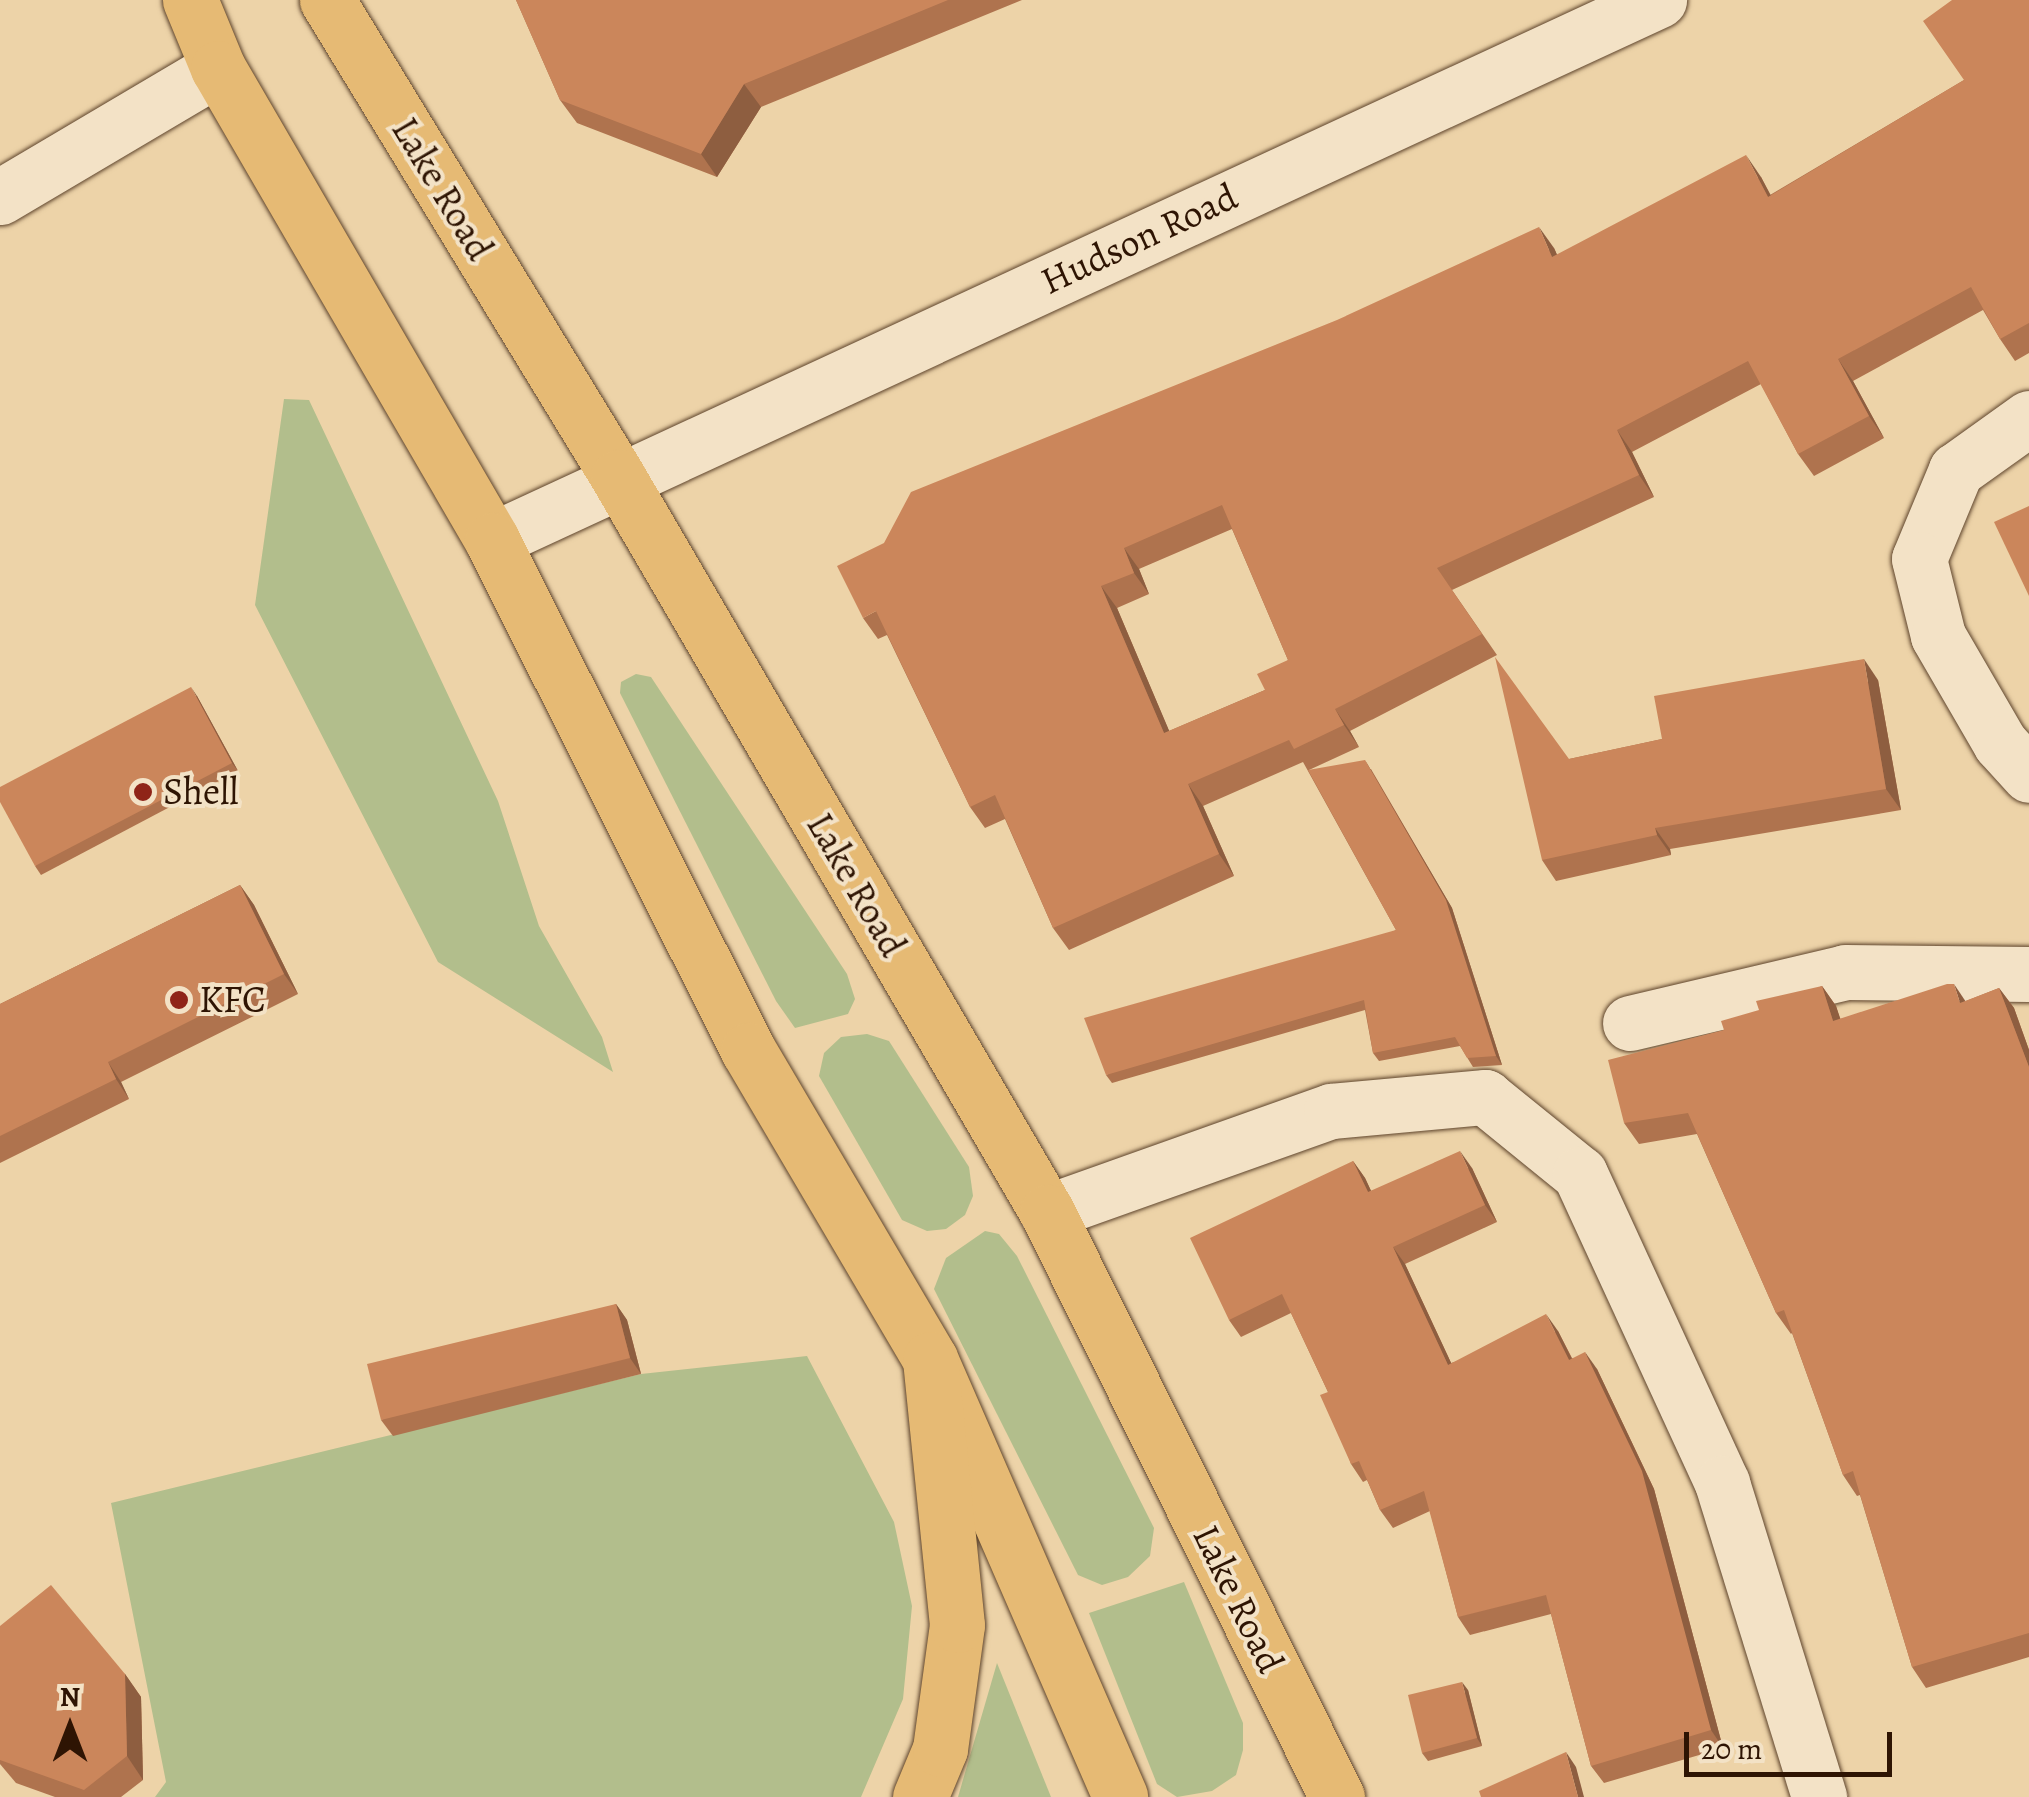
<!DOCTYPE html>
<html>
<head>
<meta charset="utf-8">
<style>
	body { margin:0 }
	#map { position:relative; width:2029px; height:1797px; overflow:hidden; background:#edd3a8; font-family:Alegreya,serif }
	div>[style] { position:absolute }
	.green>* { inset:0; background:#b2be8c }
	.roads { filter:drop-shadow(0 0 2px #5e442c) drop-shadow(0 0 2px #5e442c) }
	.minor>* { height:55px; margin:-27.5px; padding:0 27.5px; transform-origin:27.5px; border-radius:27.5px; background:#f3e2c6 }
	.major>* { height:55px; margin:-27.5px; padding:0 27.5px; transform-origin:27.5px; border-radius:27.5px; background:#e6ba74 }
	.highway>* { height:55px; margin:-27.5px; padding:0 27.5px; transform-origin:27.5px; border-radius:27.5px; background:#e6ba74 }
	.wall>* { inset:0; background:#af734e }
	.shaded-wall>* { inset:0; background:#8e5e40 }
	.building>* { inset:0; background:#cb865b }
	.dots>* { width:28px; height:28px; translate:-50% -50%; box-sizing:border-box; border:5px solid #f3e2c6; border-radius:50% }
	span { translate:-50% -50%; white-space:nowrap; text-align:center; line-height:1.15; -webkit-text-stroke:8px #f3e2c6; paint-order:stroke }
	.street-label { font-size:38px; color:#2e1403 }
	.poi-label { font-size:38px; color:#2e1403 }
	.left { translate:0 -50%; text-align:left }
	.north { position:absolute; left:20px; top:1677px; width:100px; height:100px; -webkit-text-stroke:8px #f3e2c6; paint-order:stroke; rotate:0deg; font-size:28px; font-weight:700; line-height:40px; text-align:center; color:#2e1403 }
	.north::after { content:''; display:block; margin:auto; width:35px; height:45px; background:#2e1403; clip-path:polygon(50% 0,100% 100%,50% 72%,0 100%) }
	.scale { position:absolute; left:1684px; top:1732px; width:208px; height:45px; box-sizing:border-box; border:5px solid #2e1403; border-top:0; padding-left:12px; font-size:30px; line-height:35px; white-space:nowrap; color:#2e1403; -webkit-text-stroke:8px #f3e2c6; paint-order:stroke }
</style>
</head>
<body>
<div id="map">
	<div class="green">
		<div style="clip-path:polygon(284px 399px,309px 400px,498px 801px,539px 926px,602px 1037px,613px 1072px,438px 962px,255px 605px)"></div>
		<div style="clip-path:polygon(636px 674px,651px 677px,847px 974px,855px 999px,848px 1014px,795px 1028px,776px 1001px,620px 693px,621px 682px)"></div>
		<div style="clip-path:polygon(867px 1034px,889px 1041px,969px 1167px,973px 1196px,965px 1215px,946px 1229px,927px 1231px,902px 1220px,819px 1076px,824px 1053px,841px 1037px)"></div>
		<div style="clip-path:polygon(985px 1231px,999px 1234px,1017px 1256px,1154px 1528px,1150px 1556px,1128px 1577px,1102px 1585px,1078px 1575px,934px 1289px,946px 1258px)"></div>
		<div style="clip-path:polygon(807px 1356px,894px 1522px,912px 1606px,903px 1699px,861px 1797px,155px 1797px,166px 1782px,111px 1503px,641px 1374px)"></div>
		<div style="clip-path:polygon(1184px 1582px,1243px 1723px,1243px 1750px,1236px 1775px,1212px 1791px,1177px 1797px,1157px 1784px,1089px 1613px)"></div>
		<div style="clip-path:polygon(997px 1663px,1051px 1797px,958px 1797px)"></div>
	</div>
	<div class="roads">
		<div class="minor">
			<div style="left:0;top:197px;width:253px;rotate:-30.6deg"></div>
			<div style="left:2029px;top:418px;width:90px;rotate:144.5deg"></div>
			<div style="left:1956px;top:470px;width:96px;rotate:112.6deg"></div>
			<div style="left:1919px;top:559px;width:79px;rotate:76.1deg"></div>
			<div style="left:1938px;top:636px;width:124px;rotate:59.9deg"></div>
			<div style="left:2000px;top:743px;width:43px;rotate:47.8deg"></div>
			<div style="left:492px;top:540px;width:1286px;rotate:-24.83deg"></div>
			<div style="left:1630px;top:1023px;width:221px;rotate:-13.3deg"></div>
			<div style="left:1845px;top:972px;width:184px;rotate:0.6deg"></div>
			<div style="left:1047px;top:1212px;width:301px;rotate:-19.6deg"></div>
			<div style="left:1331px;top:1111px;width:155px;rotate:-5.2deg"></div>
			<div style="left:1485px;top:1097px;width:122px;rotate:39deg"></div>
			<div style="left:1580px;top:1174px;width:340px;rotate:65.3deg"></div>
			<div style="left:1722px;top:1483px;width:329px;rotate:72.8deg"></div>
		</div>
		<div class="major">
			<div style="left:190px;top:0;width:74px;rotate:67.6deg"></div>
			<div style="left:218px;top:68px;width:546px;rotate:59.86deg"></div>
			<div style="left:492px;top:540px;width:571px;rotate:63.35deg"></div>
			<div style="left:748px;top:1050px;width:359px;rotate:59.5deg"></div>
			<div style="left:930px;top:1359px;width:477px;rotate:66.5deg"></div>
			<div style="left:327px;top:0;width:559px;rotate:58.61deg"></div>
			<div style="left:618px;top:477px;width:851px;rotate:59.73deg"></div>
			<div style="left:1047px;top:1212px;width:653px;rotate:63.63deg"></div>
		</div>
		<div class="highway">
			<div style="left:920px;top:1797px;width:52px;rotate:-67.4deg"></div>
			<div style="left:940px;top:1749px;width:125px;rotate:-82.2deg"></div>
			<div style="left:957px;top:1625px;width:267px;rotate:-95.8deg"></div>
		</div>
	</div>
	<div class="wall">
		<div style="clip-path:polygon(516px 0,1022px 0,761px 107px,717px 177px,577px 123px,560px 100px)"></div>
		<div style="clip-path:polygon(evenodd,2029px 0,2029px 353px,2015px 361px,2000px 339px,1983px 310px,1853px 381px,1884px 438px,1814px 476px,1798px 454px,1761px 384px,1632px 452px,1654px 497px,1452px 590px,1497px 655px,1350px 731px,1359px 747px,1309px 770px,1371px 769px,1452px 908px,1502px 1065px,1473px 1067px,1460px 1046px,1379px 1061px,1373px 1053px,1365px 1010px,1112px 1083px,1106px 1075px,1396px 930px,1303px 762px,1203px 806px,1234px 876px,1069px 950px,1053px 928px,1005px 819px,985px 828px,970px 807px,887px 635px,878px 639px,863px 618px,1554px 248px,1557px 255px,1761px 177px,1770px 195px,1964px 80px,2029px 0,1232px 529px,1288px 660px,1265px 690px,1169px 731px,1117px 608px,1149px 594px,1139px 569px,1232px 529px)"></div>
		<div style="clip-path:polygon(1878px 680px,1901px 810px,1670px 849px,1671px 855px,1556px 881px,1542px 860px,1569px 759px,1662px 739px)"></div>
		<div style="clip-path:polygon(197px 696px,238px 771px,41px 875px,35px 866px)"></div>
		<div style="clip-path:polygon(240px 885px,254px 905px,298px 994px,121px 1082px,129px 1099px,0 1163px,0 1004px)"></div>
		<div style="clip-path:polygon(1822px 986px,1836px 1006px,1840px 1019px,1966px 1001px,1999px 988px,2014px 1008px,2029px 1050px,2029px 1657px,1926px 1688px,1912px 1667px,1860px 1495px,1857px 1496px,1843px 1475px,1792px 1333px,1791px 1334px,1776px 1313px,1697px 1134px,1639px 1144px,1624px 1123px,1724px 1030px)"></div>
		<div style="clip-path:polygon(1353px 1161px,1365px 1178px,1371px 1191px,1472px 1168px,1497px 1222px,1405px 1264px,1451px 1363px,1558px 1331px,1572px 1358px,1597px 1369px,1654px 1489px,1723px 1748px,1604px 1783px,1591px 1766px,1551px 1614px,1470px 1635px,1458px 1617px,1430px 1511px,1393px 1528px,1380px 1510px,1367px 1480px,1363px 1482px,1351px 1464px,1328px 1392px,1291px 1313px,1241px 1337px,1229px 1320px)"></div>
		<div style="clip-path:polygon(616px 1304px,627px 1320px,641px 1374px,393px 1436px,381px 1420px)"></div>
		<div style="clip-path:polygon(0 1626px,125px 1674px,141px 1697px,143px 1780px,121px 1797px,55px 1797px,16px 1783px,0 1764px)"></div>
		<div style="clip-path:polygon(1468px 1690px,1482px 1746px,1428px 1761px,1422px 1753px)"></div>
	</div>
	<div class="shaded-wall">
		<div style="clip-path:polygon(744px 84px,761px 107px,717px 177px,701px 154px)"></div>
		<div style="clip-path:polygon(1746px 155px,1761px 177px,1783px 218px,1768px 197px)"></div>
		<div style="clip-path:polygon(1539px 227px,1554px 248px,1568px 279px,1552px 257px)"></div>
		<div style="clip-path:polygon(1838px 359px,1853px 381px,1884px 438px,1869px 416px)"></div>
		<div style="clip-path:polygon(1617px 430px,1632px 452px,1654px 497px,1639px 475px)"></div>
		<div style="clip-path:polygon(1124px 548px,1139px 569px,1149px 594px,1134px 573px)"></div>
		<div style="clip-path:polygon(1101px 586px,1117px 608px,1179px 754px,1164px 733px)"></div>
		<div style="clip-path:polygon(1864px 659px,1878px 680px,1901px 810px,1886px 789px)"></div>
		<div style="clip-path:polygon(191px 687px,197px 696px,238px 771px,232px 763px)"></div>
		<div style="clip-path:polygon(1335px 709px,1350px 731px,1359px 747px,1344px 725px)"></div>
		<div style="clip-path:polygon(1365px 760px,1452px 908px,1502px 1065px,1496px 1056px)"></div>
		<div style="clip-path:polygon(1188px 784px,1203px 806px,1234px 876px,1219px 854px)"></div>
		<div style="clip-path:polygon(1655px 828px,1670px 849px,1671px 855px,1657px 835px)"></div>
		<div style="clip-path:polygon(240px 885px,254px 905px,298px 994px,284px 974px)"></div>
		<div style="clip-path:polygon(1954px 984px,1968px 1005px,1960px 1003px)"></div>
		<div style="clip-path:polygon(1822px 986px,1836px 1006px,1848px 1041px,1833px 1021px)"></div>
		<div style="clip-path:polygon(1999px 988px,2014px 1008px,2029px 1050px,2029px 1067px)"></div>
		<div style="clip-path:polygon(108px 1062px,121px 1082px,129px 1099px,116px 1079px)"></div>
		<div style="clip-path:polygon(1460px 1151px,1472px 1168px,1497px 1222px,1485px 1205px)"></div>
		<div style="clip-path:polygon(1353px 1161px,1365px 1178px,1380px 1210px,1368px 1192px)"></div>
		<div style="clip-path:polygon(1393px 1247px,1405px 1264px,1460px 1382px,1448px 1365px)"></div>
		<div style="clip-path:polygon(616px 1304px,627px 1320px,641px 1374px,630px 1358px)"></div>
		<div style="clip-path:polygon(1546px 1314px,1558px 1331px,1581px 1377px,1569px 1360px)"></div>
		<div style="clip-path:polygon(1585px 1352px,1597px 1369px,1654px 1489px,1723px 1748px,1711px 1730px)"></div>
		<div style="clip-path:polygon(125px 1674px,141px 1697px,143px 1780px,127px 1756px)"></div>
		<div style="clip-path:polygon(1462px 1682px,1468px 1690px,1482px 1746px,1477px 1738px)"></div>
		<div style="clip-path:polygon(1566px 1752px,1576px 1767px,1584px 1797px,1578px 1797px)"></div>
	</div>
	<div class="building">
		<div style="clip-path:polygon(516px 0,948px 0,744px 84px,701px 154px,560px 100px)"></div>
		<div style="clip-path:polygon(evenodd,1952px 0,2029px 0,2029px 323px,2000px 339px,1971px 287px,1838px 359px,1869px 416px,1798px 454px,1748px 361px,1617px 430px,1639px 475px,1437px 568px,1482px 634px,1335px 709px,1344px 725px,1294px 749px,1289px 740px,1188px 784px,1219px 854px,1053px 928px,995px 795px,970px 807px,876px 611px,863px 618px,837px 566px,884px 543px,911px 492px,1337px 320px,1539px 227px,1552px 257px,1746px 155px,1768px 197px,1964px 80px,1923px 21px,1952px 0,1222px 505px,1288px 660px,1257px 674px,1265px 690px,1164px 733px,1101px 586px,1134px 573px,1124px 548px,1222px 505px)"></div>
		<div style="clip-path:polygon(2029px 506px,2029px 596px,1994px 522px)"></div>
		<div style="clip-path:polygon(1495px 657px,1569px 759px,1662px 739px,1654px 696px,1864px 659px,1886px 789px,1655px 828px,1657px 835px,1542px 860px)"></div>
		<div style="clip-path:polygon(191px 687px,232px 763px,35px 866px,0 802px,0 787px)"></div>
		<div style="clip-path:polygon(1365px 760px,1446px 900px,1496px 1056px,1467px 1058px,1455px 1037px,1373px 1053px,1364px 1000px,1106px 1075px,1084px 1018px,1396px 930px,1308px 770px)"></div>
		<div style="clip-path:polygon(240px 885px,284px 974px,108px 1062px,116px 1079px,0 1136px,0 1004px)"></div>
		<div style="clip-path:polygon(1947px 984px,1954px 984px,1960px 1003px,1999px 988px,2029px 1067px,2029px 1633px,1912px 1667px,1853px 1471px,1843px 1475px,1784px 1310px,1776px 1313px,1688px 1113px,1624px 1123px,1608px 1060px,1724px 1030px,1721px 1021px,1759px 1010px,1756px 1001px,1822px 986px,1833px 1021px)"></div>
		<div style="clip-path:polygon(1460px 1151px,1485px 1205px,1393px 1247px,1448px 1365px,1546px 1314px,1569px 1360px,1585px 1352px,1642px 1471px,1711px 1730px,1591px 1766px,1546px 1595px,1458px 1617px,1424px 1491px,1380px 1510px,1359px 1461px,1351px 1464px,1320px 1395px,1328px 1392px,1282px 1294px,1229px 1320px,1190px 1238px,1353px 1161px,1368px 1192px)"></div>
		<div style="clip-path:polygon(616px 1304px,630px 1358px,381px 1420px,367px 1364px)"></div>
		<div style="clip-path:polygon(51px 1585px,125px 1674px,127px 1756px,84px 1790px,0 1760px,0 1626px)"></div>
		<div style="clip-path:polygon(1462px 1682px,1477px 1738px,1422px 1753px,1408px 1695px)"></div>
		<div style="clip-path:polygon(1566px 1752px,1578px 1797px,1481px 1797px,1479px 1791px)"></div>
	</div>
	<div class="dots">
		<div style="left:143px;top:792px;background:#8f2418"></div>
		<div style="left:179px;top:1000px;background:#8f2418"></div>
	</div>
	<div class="street-label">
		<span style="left:442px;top:189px;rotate:59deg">Lake Road</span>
		<span style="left:1139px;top:239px;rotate:-25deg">Hudson Road</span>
		<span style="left:856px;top:885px;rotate:60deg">Lake Road</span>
		<span style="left:1238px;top:1599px;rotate:64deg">Lake Road</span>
	</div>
	<div class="poi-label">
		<span class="left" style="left:163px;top:792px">Shell</span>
		<span class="left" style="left:199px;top:1000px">KFC</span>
	</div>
	<div class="north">N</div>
	<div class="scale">20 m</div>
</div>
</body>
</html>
